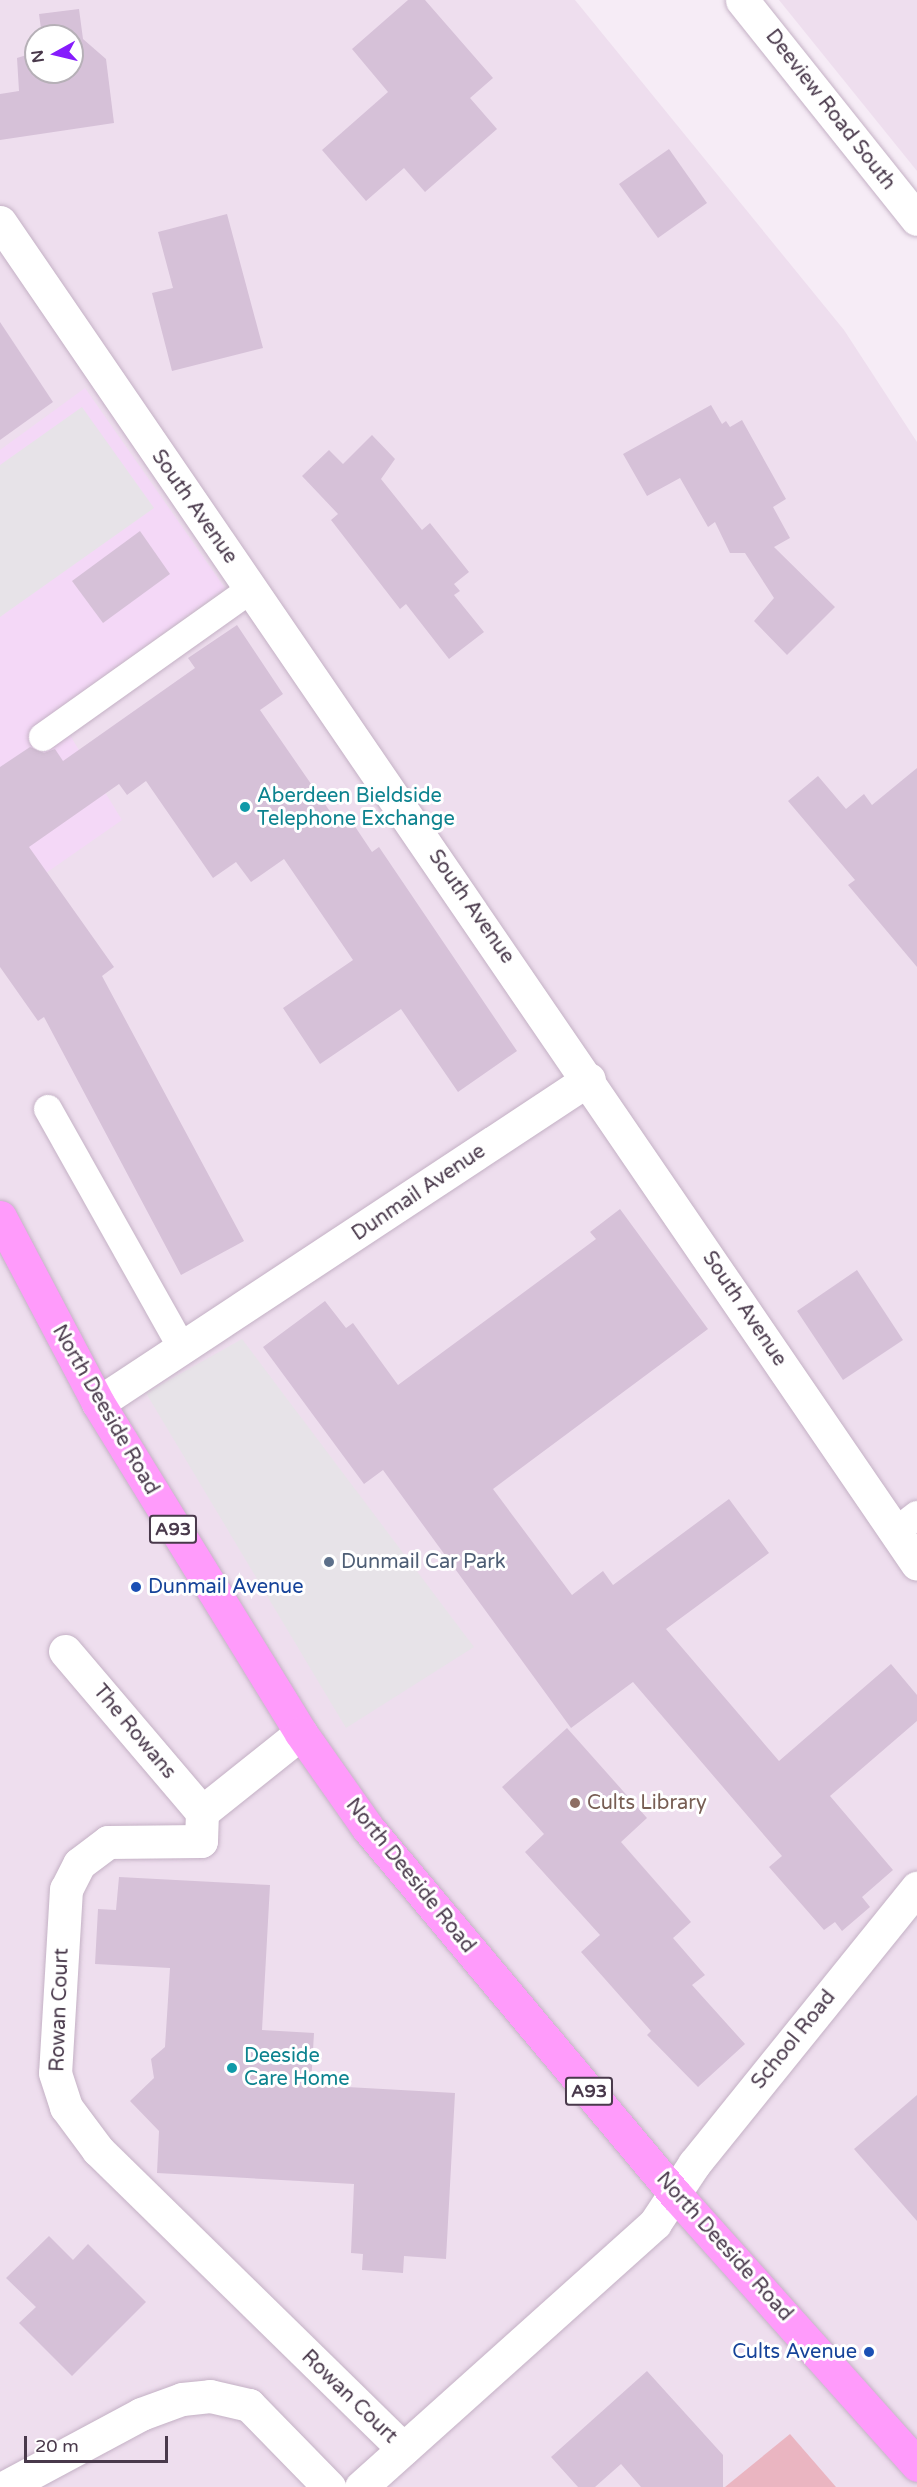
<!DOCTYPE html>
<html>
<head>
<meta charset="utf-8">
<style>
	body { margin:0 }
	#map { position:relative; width:917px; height:2487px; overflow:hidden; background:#f6ecf6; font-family:"Varela Round",sans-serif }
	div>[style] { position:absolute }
	.residential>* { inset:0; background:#eedeee }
	.commercial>* { inset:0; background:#f4d8f7 }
	.green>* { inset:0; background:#eab5c1 }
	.parking>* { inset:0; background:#e7e3e8 }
	.building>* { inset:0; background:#d6c1d8 }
	.roads { filter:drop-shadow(0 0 2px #c4b1c5) drop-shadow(0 0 2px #c4b1c5) }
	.service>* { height:28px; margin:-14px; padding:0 14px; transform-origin:14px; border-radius:14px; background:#fff }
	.minor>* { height:33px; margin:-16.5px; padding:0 16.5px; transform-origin:16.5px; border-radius:16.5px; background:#fff }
	.primary>* { height:33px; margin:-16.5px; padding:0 16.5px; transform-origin:16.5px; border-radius:16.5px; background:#ff9bfb }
	.dots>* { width:16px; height:16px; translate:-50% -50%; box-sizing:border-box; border:3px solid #fff; border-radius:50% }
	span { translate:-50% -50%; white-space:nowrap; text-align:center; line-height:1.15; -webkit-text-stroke:6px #fff; paint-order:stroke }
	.shield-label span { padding:2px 4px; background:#fff; border:2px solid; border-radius:4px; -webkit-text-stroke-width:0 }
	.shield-label { font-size:18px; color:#49394b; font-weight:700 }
	.street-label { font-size:20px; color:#49394b }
	.culture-label { font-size:20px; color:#0d838f }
	.left { translate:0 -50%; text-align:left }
	.service-label { font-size:20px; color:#4e5e75 }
	.transit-label { font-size:20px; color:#164399 }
	.right { translate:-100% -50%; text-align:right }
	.education-label { font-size:20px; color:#785e54 }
	.north { position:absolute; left:24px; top:24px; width:60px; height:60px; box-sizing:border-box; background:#fff; border:2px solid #b6b0b7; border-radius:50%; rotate:262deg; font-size:16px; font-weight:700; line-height:24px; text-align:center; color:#49394b }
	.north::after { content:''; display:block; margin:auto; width:21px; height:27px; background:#861cfc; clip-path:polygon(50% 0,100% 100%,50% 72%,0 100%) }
	.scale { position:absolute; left:24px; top:2436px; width:144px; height:27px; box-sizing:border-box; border:3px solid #49394b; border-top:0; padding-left:8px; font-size:18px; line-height:21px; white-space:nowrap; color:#49394b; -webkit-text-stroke:4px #fff; paint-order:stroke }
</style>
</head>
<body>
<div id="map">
	<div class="residential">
		<div style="clip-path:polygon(evenodd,0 0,575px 0,844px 330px,917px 442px,917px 2487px,0 2487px,0 0,36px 36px,72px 36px,72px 72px,36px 72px,36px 36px)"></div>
		<div style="clip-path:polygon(779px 0,917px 0,917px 171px)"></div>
	</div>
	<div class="commercial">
		<div style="clip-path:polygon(85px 388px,225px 588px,55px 711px,122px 820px,0 905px,0 450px)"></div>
	</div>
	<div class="green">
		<div style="clip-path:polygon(790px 2434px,836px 2487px,725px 2487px)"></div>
	</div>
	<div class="parking">
		<div style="clip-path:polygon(82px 407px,154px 508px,0 617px,0 465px)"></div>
		<div style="clip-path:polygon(242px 1339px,474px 1647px,346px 1728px,146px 1393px)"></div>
	</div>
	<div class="building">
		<div style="clip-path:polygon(408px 0,425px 0,493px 78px,470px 98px,497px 129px,425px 192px,404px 168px,366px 201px,322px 150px,388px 92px,352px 49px)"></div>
		<div style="clip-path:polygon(79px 9px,83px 39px,106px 59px,114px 123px,0 140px,0 94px,19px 91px,17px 58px,36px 52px,36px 72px,72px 72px,72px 36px,42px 36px,39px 14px)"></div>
		<div style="clip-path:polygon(669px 149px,707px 203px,658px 238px,619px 184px)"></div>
		<div style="clip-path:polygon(227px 214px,263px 348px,172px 371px,152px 293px,173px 288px,158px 232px)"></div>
		<div style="clip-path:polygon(0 322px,53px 402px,0 440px)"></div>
		<div style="clip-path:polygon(711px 405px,722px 424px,726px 421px,730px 427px,742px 420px,786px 499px,773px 507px,790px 538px,774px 547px,835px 607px,787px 655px,754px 621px,774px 598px,745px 553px,730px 553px,715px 522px,708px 527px,680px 478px,647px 496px,623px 454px)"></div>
		<div style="clip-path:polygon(372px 435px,395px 459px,381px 479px,422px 530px,430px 523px,469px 572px,454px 584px,460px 591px,454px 595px,484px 632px,449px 659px,406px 604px,400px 609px,331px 520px,338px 514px,302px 476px,329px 450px,343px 464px)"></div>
		<div style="clip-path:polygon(140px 531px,170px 574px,103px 623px,72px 581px)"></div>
		<div style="clip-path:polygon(237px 625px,283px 694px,260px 710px,338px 823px,348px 816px,372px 852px,379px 847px,517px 1051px,458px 1092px,401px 1009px,320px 1064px,283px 1008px,353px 960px,284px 859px,251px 882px,236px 862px,213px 878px,146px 781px,127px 795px,119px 784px,29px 847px,114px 967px,102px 976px,244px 1241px,181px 1275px,44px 1017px,38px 1021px,0 967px,0 767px,30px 747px,44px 753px,55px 749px,63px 761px,195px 668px,188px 658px)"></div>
		<div style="clip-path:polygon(917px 768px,917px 967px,848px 885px,855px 880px,788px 801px,818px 776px,846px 809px,864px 794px,872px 805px)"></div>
		<div style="clip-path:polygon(620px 1209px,708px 1329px,493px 1489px,572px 1595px,603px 1571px,613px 1585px,729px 1499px,769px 1553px,666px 1629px,779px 1761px,891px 1664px,917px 1695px,917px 1721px,830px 1796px,893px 1870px,862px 1897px,870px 1907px,842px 1931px,835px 1922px,824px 1930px,769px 1867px,782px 1856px,633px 1682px,571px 1728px,383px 1470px,364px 1484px,263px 1347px,325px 1301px,346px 1328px,353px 1323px,398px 1385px,596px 1239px,590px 1232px)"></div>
		<div style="clip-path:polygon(857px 1270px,903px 1340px,843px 1380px,797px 1311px)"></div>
		<div style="clip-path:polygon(567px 1728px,647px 1818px,621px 1842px,691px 1922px,673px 1938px,705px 1975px,692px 1985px,745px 2044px,698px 2087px,647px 2035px,651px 2031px,581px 1952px,600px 1935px,525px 1852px,544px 1834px,502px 1787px)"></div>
		<div style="clip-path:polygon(119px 1877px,270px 1885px,262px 2030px,314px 2033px,311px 2085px,455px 2093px,446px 2259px,404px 2256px,403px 2273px,362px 2270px,363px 2254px,351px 2253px,354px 2184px,157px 2173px,159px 2131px,130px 2101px,154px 2078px,151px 2059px,165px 2047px,170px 1968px,95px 1964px,98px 1909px,116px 1910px)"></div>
		<div style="clip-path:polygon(917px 2095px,917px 2221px,854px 2149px)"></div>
		<div style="clip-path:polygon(49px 2236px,73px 2260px,88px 2244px,146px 2302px,72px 2376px,19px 2323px,36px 2307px,6px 2278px)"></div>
		<div style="clip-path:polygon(647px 2371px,723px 2455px,723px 2487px,641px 2487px,621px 2464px,595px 2487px,578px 2487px,551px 2457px)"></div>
	</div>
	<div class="roads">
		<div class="service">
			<div style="left:43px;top:737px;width:255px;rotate:-35.4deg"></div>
			<div style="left:48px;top:1109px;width:276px;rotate:60.7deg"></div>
			<div style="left:894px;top:1533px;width:29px;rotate:-38deg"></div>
		</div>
		<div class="minor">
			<div style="left:742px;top:0;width:280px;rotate:51.4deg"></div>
			<div style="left:0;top:222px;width:1625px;rotate:55.65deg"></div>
			<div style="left:98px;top:1403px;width:588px;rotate:-33.42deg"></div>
			<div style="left:65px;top:1651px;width:211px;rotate:49.6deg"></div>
			<div style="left:301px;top:1733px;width:127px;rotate:141.4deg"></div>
			<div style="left:202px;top:1812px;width:29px;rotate:92deg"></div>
			<div style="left:201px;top:1841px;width:93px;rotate:179.4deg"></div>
			<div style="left:108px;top:1842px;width:36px;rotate:143deg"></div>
			<div style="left:79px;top:1864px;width:28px;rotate:117deg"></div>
			<div style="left:66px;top:1889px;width:184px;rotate:93.4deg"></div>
			<div style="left:55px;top:2073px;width:36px;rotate:72deg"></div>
			<div style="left:66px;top:2107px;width:54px;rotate:53.3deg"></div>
			<div style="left:98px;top:2150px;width:427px;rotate:44.4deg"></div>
			<div style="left:5px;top:2487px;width:154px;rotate:-28.2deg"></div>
			<div style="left:141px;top:2414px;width:44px;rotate:-20.1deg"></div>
			<div style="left:182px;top:2399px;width:28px;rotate:-6deg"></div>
			<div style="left:210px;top:2396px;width:40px;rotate:13deg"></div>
			<div style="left:249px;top:2405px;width:115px;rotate:45.7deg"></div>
			<div style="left:361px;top:2487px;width:395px;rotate:-41.9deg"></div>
			<div style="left:655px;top:2223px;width:71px;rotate:-56.5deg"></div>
			<div style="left:694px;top:2164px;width:355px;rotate:-51.1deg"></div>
		</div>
		<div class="primary">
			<div style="left:0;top:1217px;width:210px;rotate:62.2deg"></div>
			<div style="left:98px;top:1403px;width:387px;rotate:58.4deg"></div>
			<div style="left:301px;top:1733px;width:115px;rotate:54.9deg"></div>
			<div style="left:367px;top:1827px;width:481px;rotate:50deg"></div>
			<div style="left:676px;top:2195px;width:362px;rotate:48.2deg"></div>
		</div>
	</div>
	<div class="dots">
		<div style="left:245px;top:807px;background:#0f9aa8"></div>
		<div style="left:329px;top:1562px;background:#5c6f8a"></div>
		<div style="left:136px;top:1587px;background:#1a4fb4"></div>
		<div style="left:575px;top:1803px;background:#8d6e63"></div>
		<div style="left:232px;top:2068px;background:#0f9aa8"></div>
		<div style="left:869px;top:2352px;background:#1a4fb4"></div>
	</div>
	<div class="shield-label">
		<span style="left:173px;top:1529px">A93</span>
		<span style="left:589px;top:2091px">A93</span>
	</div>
	<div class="street-label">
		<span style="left:830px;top:110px;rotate:52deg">Deeview Road South</span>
		<span style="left:194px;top:507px;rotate:55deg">South Avenue</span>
		<span style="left:471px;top:907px;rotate:55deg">South Avenue</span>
		<span style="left:419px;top:1193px;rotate:-34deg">Dunmail Avenue</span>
		<span style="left:744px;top:1309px;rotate:56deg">South Avenue</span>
		<span style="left:105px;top:1410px;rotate:60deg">North Deeside Road</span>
		<span style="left:134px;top:1732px;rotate:50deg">The Rowans</span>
		<span style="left:410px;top:1876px;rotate:51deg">North Deeside Road</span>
		<span style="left:60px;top:2010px;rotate:-88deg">Rowan Court</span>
		<span style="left:794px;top:2040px;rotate:-51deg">School Road</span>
		<span style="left:724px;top:2247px;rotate:48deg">North Deeside Road</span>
		<span style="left:349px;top:2397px;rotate:44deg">Rowan Court</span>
	</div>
	<div class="culture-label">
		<span class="left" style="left:257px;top:808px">Aberdeen Bieldside<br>Telephone Exchange</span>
		<span class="left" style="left:244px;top:2068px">Deeside<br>Care Home</span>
	</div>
	<div class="service-label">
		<span class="left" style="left:341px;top:1562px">Dunmail Car Park</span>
	</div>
	<div class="transit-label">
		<span class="left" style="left:148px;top:1587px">Dunmail Avenue</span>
		<span class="right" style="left:857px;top:2352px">Cults Avenue</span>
	</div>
	<div class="education-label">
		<span class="left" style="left:587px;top:1803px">Cults Library</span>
	</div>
	<div class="north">N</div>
	<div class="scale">20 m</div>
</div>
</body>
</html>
